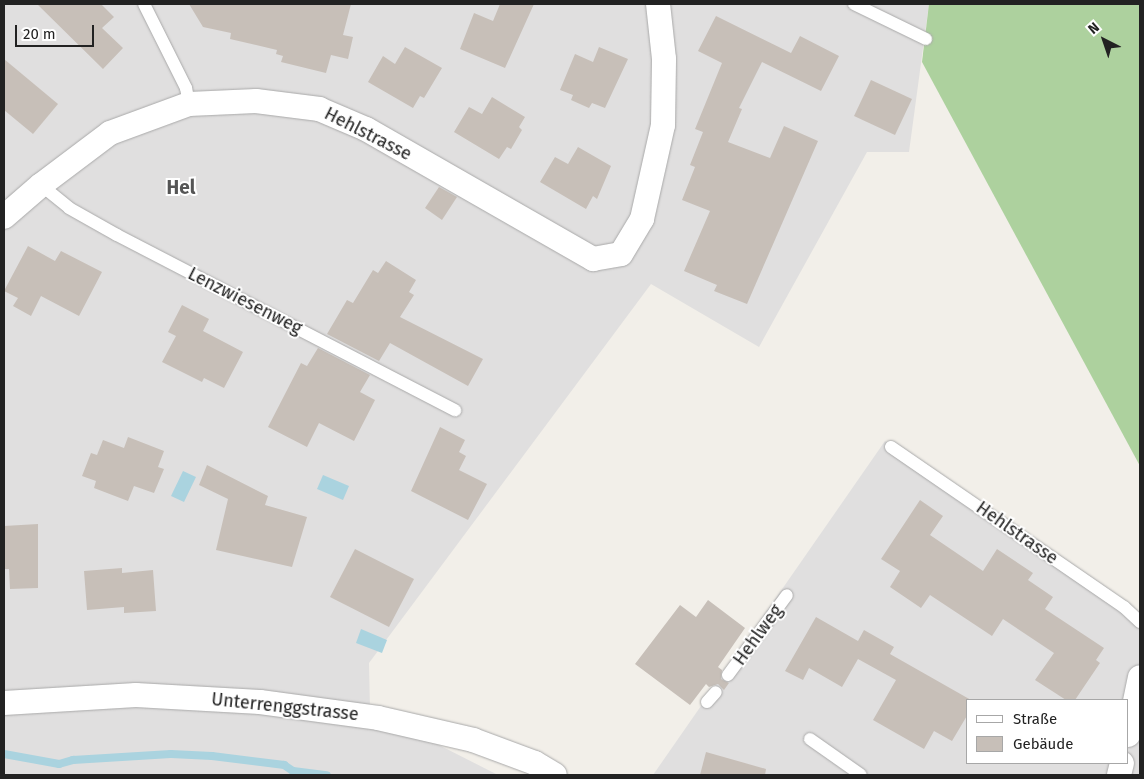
<!DOCTYPE html>
<html>
<head>
<meta charset="utf-8">
<style>
	body { margin:0 }
	#map { position:relative; width:1144px; height:779px; overflow:hidden; background:#f2efe9; font-family:"Fira Sans",sans-serif }
	div>[style] { position:absolute }
	.residential>* { inset:0; background:#e0dfdf }
	.forest>* { inset:0; background:#add19e }
	.water>* { inset:0; background:#aad3df }
	.stream>* { height:8px; margin:-4px; padding:0 4px; transform-origin:4px; border-radius:4px; background:#aad3df }
	.building>* { inset:0; background:#c7bfb8 }
	.roads { filter:drop-shadow(0 0 1px #a9a9a9) drop-shadow(0 0 1px #a9a9a9) }
	.service>* { height:12px; margin:-6px; padding:0 6px; transform-origin:6px; border-radius:6px; background:#fff }
	.minor>* { height:24px; margin:-12px; padding:0 12px; transform-origin:12px; border-radius:12px; background:#fff }
	span { translate:-50% -50%; white-space:nowrap; text-align:center; line-height:1.15; -webkit-text-stroke:4px #fff; paint-order:stroke }
	.street-label { font-size:18px; color:#222 }
	.neighbourhood-label { font-size:19px; color:#555; font-weight:700 }
	.frame { position:absolute; inset:0; border:5px solid #222; pointer-events:none }
	.legend { position:absolute; left:966px; top:699px; width:162px; height:65px; box-sizing:border-box; background:#fff; border:1px solid #a7a7a7; margin:0; padding:6px 9px; list-style:none; font-size:15px; color:#222 }
	.legend li { display:flex; align-items:center; gap:10px; height:25px }
	.legend b { width:25px; border:1px solid #a7a7a7 }
	.north { position:absolute; left:1079px; top:15px; width:50px; height:50px; -webkit-text-stroke:4px #fff; paint-order:stroke; rotate:319deg; font-size:14px; font-weight:700; line-height:20px; text-align:center; color:#222 }
	.north::after { content:''; display:block; margin:auto; width:18px; height:22px; background:#222; clip-path:polygon(50% 0,100% 100%,50% 72%,0 100%) }
	.scale { position:absolute; left:15px; top:25px; width:79px; height:22px; box-sizing:border-box; border:2px solid #222; border-top:0; padding-left:6px; font-size:15px; line-height:18px; white-space:nowrap; color:#222; -webkit-text-stroke:4px #fff; paint-order:stroke }
</style>
</head>
<body>
<div id="map">
	<div class="residential">
		<div style="clip-path:polygon(4px 4px,929px 4px,909px 152px,867px 152px,759px 347px,651px 284px,369px 663px,370px 710px,498px 775px,4px 775px)"></div>
		<div style="clip-path:polygon(evenodd,885px 441px,1140px 620px,1140px 775px,653px 775px,885px 441px,968px 700px,1128px 700px,1128px 763px,968px 763px,968px 700px)"></div>
	</div>
	<div class="forest">
		<div style="clip-path:polygon(929px 4px,1140px 4px,1140px 466px,922px 62px)"></div>
	</div>
	<div class="water">
		<div style="clip-path:polygon(183px 471px,196px 477px,184px 502px,171px 496px)"></div>
		<div style="clip-path:polygon(323px 475px,349px 486px,343px 500px,317px 489px)"></div>
		<div style="clip-path:polygon(361px 629px,387px 640px,382px 653px,356px 643px)"></div>
	</div>
	<div class="stream">
		<div style="left:4px;top:754px;width:56px;rotate:10.3deg"></div>
		<div style="left:59px;top:764px;width:15px;rotate:-16deg"></div>
		<div style="left:73px;top:760px;width:98px;rotate:-3.5deg"></div>
		<div style="left:171px;top:754px;width:41px;rotate:2.8deg"></div>
		<div style="left:212px;top:756px;width:73px;rotate:7.1deg"></div>
		<div style="left:284px;top:765px;width:11px;rotate:34deg"></div>
		<div style="left:293px;top:771px;width:34px;rotate:7deg"></div>
	</div>
	<div class="building">
		<div style="clip-path:polygon(37px 4px,101px 4px,114px 17px,102px 28px,123px 48px,103px 69px)"></div>
		<div style="clip-path:polygon(189px 4px,351px 4px,343px 35px,353px 37px,348px 59px,331px 55px,326px 73px,281px 62px,283px 56px,276px 54px,277px 50px,230px 39px,231px 33px,203px 27px)"></div>
		<div style="clip-path:polygon(500px 4px,534px 4px,505px 68px,460px 49px,474px 13px,493px 21px)"></div>
		<div style="clip-path:polygon(716px 16px,791px 53px,800px 36px,839px 56px,821px 91px,762px 62px,739px 108px,742px 109px,728px 142px,770px 158px,784px 126px,818px 141px,747px 304px,714px 291px,717px 285px,684px 271px,710px 211px,682px 200px,695px 167px,690px 165px,703px 132px,695px 129px,722px 63px,698px 51px)"></div>
		<div style="clip-path:polygon(405px 47px,442px 68px,424px 98px,420px 96px,413px 108px,368px 82px,383px 56px,395px 64px)"></div>
		<div style="clip-path:polygon(599px 47px,628px 59px,605px 108px,592px 103px,589px 108px,571px 100px,573px 95px,560px 90px,575px 54px,593px 62px)"></div>
		<div style="clip-path:polygon(4px 59px,58px 104px,33px 134px,4px 110px)"></div>
		<div style="clip-path:polygon(871px 80px,912px 99px,895px 135px,854px 116px)"></div>
		<div style="clip-path:polygon(492px 97px,525px 117px,519px 127px,522px 130px,511px 149px,507px 147px,499px 159px,454px 132px,469px 107px,482px 114px)"></div>
		<div style="clip-path:polygon(578px 147px,611px 166px,597px 199px,593px 196px,586px 209px,540px 182px,555px 157px,568px 164px)"></div>
		<div style="clip-path:polygon(439px 187px,457px 197px,442px 220px,425px 208px)"></div>
		<div style="clip-path:polygon(28px 246px,55px 261px,61px 251px,102px 272px,79px 316px,41px 296px,31px 316px,13px 306px,18px 298px,4px 291px)"></div>
		<div style="clip-path:polygon(386px 261px,416px 280px,409px 292px,414px 295px,400px 317px,483px 359px,468px 386px,390px 343px,379px 361px,327px 334px,347px 300px,353px 303px,373px 270px,378px 273px)"></div>
		<div style="clip-path:polygon(182px 305px,209px 319px,203px 331px,243px 352px,224px 388px,204px 378px,202px 382px,162px 362px,176px 336px,168px 332px)"></div>
		<div style="clip-path:polygon(318px 348px,370px 375px,360px 392px,375px 400px,354px 441px,319px 423px,307px 447px,268px 427px,301px 363px,307px 366px)"></div>
		<div style="clip-path:polygon(440px 427px,465px 440px,459px 452px,466px 456px,459px 470px,487px 484px,468px 520px,411px 491px)"></div>
		<div style="clip-path:polygon(128px 437px,164px 451px,158px 467px,164px 469px,154px 493px,134px 486px,128px 501px,94px 488px,96px 481px,82px 476px,91px 453px,97px 455px,103px 440px,124px 448px)"></div>
		<div style="clip-path:polygon(207px 465px,268px 496px,265px 505px,307px 517px,292px 567px,216px 550px,228px 499px,199px 485px)"></div>
		<div style="clip-path:polygon(920px 500px,943px 516px,930px 535px,983px 571px,997px 549px,1033px 573px,1028px 580px,1053px 597px,1045px 609px,1104px 648px,1096px 660px,1100px 663px,1075px 700px,1066px 700px,1035px 680px,1054px 653px,1003px 619px,992px 636px,930px 595px,921px 608px,890px 587px,900px 571px,881px 559px)"></div>
		<div style="clip-path:polygon(38px 524px,38px 588px,10px 589px,9px 569px,4px 569px,4px 526px)"></div>
		<div style="clip-path:polygon(355px 549px,414px 579px,389px 627px,330px 597px)"></div>
		<div style="clip-path:polygon(122px 568px,122px 573px,153px 570px,156px 611px,124px 613px,124px 607px,87px 610px,84px 571px)"></div>
		<div style="clip-path:polygon(708px 600px,745px 628px,718px 667px,722px 670px,721px 679px,729px 683px,724px 690px,718px 684px,709px 687px,706px 684px,690px 705px,635px 664px,680px 605px,696px 617px)"></div>
		<div style="clip-path:polygon(816px 617px,858px 641px,864px 630px,894px 647px,890px 654px,971px 700px,968px 700px,968px 714px,952px 741px,934px 731px,924px 749px,873px 720px,896px 680px,858px 659px,842px 687px,809px 668px,803px 680px,785px 671px)"></div>
		<div style="clip-path:polygon(706px 752px,766px 769px,765px 775px,700px 775px)"></div>
	</div>
	<div class="roads">
		<div class="service">
			<div style="left:144px;top:4px;width:94px;rotate:63.4deg"></div>
			<div style="left:186px;top:88px;width:16px;rotate:79deg"></div>
			<div style="left:854px;top:4px;width:80px;rotate:25.9deg"></div>
			<div style="left:41px;top:185px;width:36px;rotate:39deg"></div>
			<div style="left:69px;top:208px;width:55px;rotate:29.4deg"></div>
			<div style="left:117px;top:235px;width:381px;rotate:27.4deg"></div>
			<div style="left:891px;top:447px;width:283px;rotate:34.5deg"></div>
			<div style="left:1124px;top:607px;width:22px;rotate:43deg"></div>
			<div style="left:728px;top:675px;width:99px;rotate:-53.6deg"></div>
			<div style="left:707px;top:702px;width:13px;rotate:-48deg"></div>
			<div style="left:810px;top:739px;width:62px;rotate:35.2deg"></div>
		</div>
		<div class="minor">
			<div style="left:4px;top:217px;width:49px;rotate:-40.9deg"></div>
			<div style="left:41px;top:185px;width:86px;rotate:-37deg"></div>
			<div style="left:110px;top:133px;width:84px;rotate:-20.2deg"></div>
			<div style="left:189px;top:104px;width:67px;rotate:-2.6deg"></div>
			<div style="left:256px;top:101px;width:64px;rotate:7.2deg"></div>
			<div style="left:319px;top:109px;width:51px;rotate:23.1deg"></div>
			<div style="left:366px;top:129px;width:262px;rotate:29.8deg"></div>
			<div style="left:593px;top:259px;width:28px;rotate:-10deg"></div>
			<div style="left:621px;top:254px;width:41px;rotate:-59deg"></div>
			<div style="left:642px;top:219px;width:96px;rotate:-77.4deg"></div>
			<div style="left:663px;top:125px;width:66px;rotate:-89.1deg"></div>
			<div style="left:664px;top:59px;width:55px;rotate:-96.2deg"></div>
			<div style="left:4px;top:703px;width:132px;rotate:-3.5deg"></div>
			<div style="left:136px;top:695px;width:124px;rotate:3.2deg"></div>
			<div style="left:260px;top:702px;width:119px;rotate:7.7deg"></div>
			<div style="left:378px;top:718px;width:98px;rotate:13deg"></div>
			<div style="left:473px;top:740px;width:66px;rotate:20.4deg"></div>
			<div style="left:535px;top:763px;width:23px;rotate:31deg"></div>
			<div style="left:1128px;top:735px;width:59px;rotate:-78.3deg"></div>
			<div style="left:1119px;top:775px;width:12px;rotate:-76deg"></div>
		</div>
	</div>
	<div class="street-label">
		<span style="left:368px;top:134px;rotate:27deg">Hehlstrasse</span>
		<span style="left:245px;top:301px;rotate:27deg">Lenzwiesenweg</span>
		<span style="left:1017px;top:533px;rotate:35deg">Hehlstrasse</span>
		<span style="left:758px;top:635px;rotate:-54deg">Hehlweg</span>
		<span style="left:285px;top:707px;rotate:6deg">Unterrenggstrasse</span>
	</div>
	<div class="neighbourhood-label">
		<span style="left:181px;top:188px">Hel</span>
	</div>
	<div class="frame"></div>
	<ul class="legend">
	<li><b style="height:6px;background:#fff"></b>Straße</li>
	<li><b style="height:14px;background:#c7bfb8"></b>Gebäude</li>
	</ul>
	<div class="north">N</div>
	<div class="scale">20 m</div>
</div>
</body>
</html>
